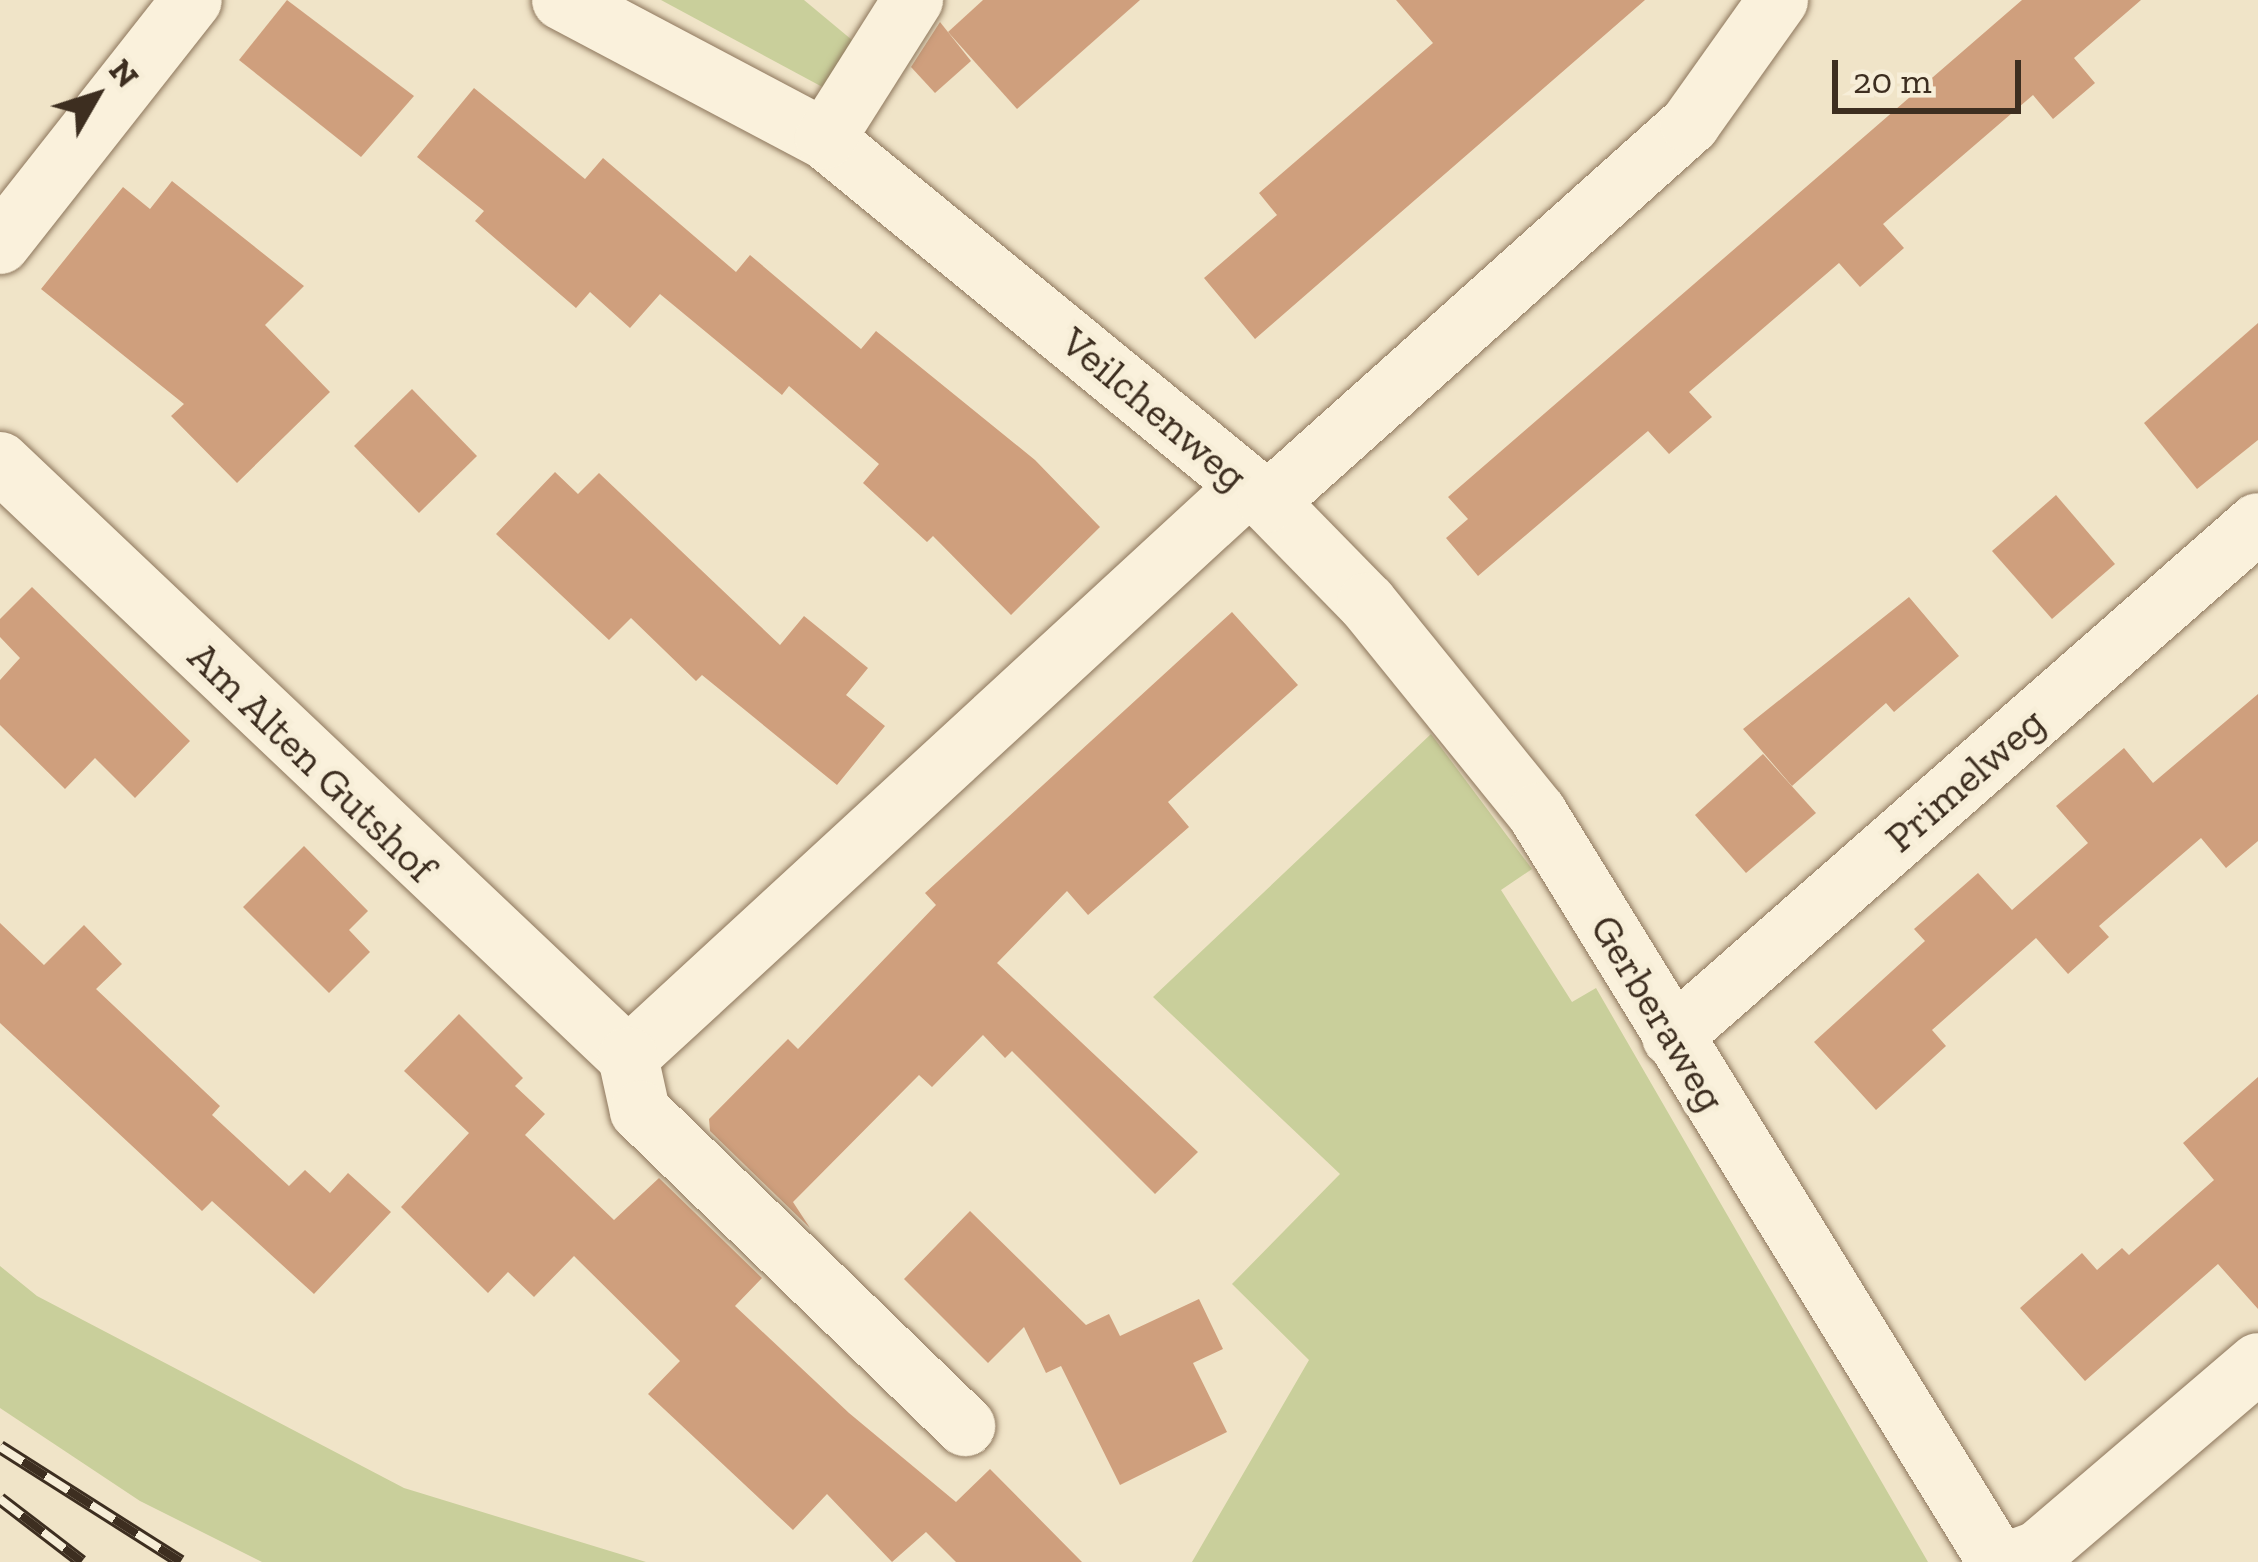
<!DOCTYPE html>
<html>
<head>
<meta charset="utf-8">
<style>
	body { margin:0 }
	#map { position:relative; width:2258px; height:1562px; overflow:hidden; background:#f0e4c8; font-family:"Zilla Slab",serif }
	div>[style] { position:absolute }
	.green>* { inset:0; background:#c9cf9b }
	.building>* { inset:0; background:#cf9f7d }
	.roads { filter:drop-shadow(0 0 3px #8d765c) drop-shadow(0 0 3px #8d765c) }
	.street>* { height:60px; margin:-30px; padding:0 30px; transform-origin:30px; border-radius:30px; background:#faf1dc }
	.rail>* { height:14px; margin-top:-7px; transform-origin:0; background:repeating-linear-gradient(90deg,#f7eed8 0 27px,#3d2e20 0 54px); box-sizing:border-box; border-block:3px solid #3d2e20 }
	span { translate:-50% -50%; white-space:nowrap; text-align:center; line-height:1.15; -webkit-text-stroke:10px #f7eed8; paint-order:stroke }
	.street-label { font-size:42px; color:#3d2e20 }
	.north { position:absolute; left:36px; top:36px; width:120px; height:120px; -webkit-text-stroke:9px #f7eed8; paint-order:stroke; rotate:51deg; font-size:33px; font-weight:700; line-height:48px; text-align:center; color:#3d2e20 }
	.north::after { content:''; display:block; margin:auto; width:42px; height:54px; background:#3d2e20; clip-path:polygon(50% 0,100% 100%,50% 72%,0 100%) }
	.scale { position:absolute; left:1832px; top:60px; width:189px; height:54px; box-sizing:border-box; border:6px solid #3d2e20; border-top:0; padding-left:15px; font-size:36px; line-height:42px; white-space:nowrap; color:#3d2e20; -webkit-text-stroke:9px #f7eed8; paint-order:stroke }
</style>
</head>
<body>
<div id="map">
	<div class="green">
		<div style="clip-path:polygon(661px 0,804px 0,852px 40px,828px 90px)"></div>
		<div style="clip-path:polygon(1431px 734px,1532px 869px,1501px 890px,1572px 1002px,1596px 988px,1928px 1562px,1192px 1562px,1309px 1360px,1232px 1284px,1340px 1174px,1153px 997px)"></div>
		<div style="clip-path:polygon(0 1266px,37px 1296px,404px 1488px,646px 1562px,262px 1562px,140px 1501px,0 1408px)"></div>
	</div>
	<div class="building">
		<div style="clip-path:polygon(287px 0,414px 96px,361px 157px,239px 60px)"></div>
		<div style="clip-path:polygon(983px 0,1140px 0,1017px 109px,948px 32px)"></div>
		<div style="clip-path:polygon(1396px 0,1645px 0,1255px 339px,1204px 278px,1277px 215px,1259px 193px,1433px 43px)"></div>
		<div style="clip-path:polygon(2022px 0,2141px 0,2074px 58px,2095px 83px,2053px 119px,2033px 95px,1883px 224px,1904px 248px,1860px 287px,1839px 263px,1689px 392px,1712px 417px,1669px 454px,1648px 431px,1478px 576px,1446px 538px,1468px 519px,1448px 497px)"></div>
		<div style="clip-path:polygon(940px 22px,971px 61px,935px 93px,911px 67px)"></div>
		<div style="clip-path:polygon(474px 88px,585px 179px,603px 158px,736px 272px,750px 255px,861px 349px,876px 331px,1035px 460px,1100px 527px,1011px 615px,933px 536px,927px 542px,863px 483px,879px 464px,789px 386px,782px 395px,660px 294px,630px 328px,590px 292px,576px 308px,475px 221px,484px 211px,417px 157px)"></div>
		<div style="clip-path:polygon(172px 181px,304px 286px,265px 325px,330px 392px,237px 483px,171px 416px,184px 404px,41px 289px,123px 187px,150px 209px)"></div>
		<div style="clip-path:polygon(2258px 323px,2258px 440px,2197px 489px,2144px 423px)"></div>
		<div style="clip-path:polygon(412px 389px,477px 456px,419px 513px,354px 446px)"></div>
		<div style="clip-path:polygon(555px 472px,578px 494px,599px 473px,780px 645px,804px 616px,868px 668px,846px 695px,885px 726px,837px 785px,702px 675px,696px 681px,631px 618px,609px 640px,496px 534px)"></div>
		<div style="clip-path:polygon(2056px 495px,2115px 564px,2052px 619px,1992px 551px)"></div>
		<div style="clip-path:polygon(32px 587px,190px 741px,135px 798px,95px 758px,65px 789px,0 725px,0 680px,20px 658px,0 637px,0 619px)"></div>
		<div style="clip-path:polygon(1909px 597px,1959px 656px,1894px 712px,1886px 703px,1792px 786px,1743px 729px)"></div>
		<div style="clip-path:polygon(1232px 612px,1298px 685px,1168px 802px,1189px 827px,1088px 915px,1067px 891px,997px 963px,1198px 1152px,1155px 1194px,1012px 1051px,1005px 1058px,983px 1035px,932px 1087px,919px 1075px,793px 1202px,810px 1228px,710px 1131px,709px 1119px,788px 1039px,798px 1049px,936px 905px,925px 893px)"></div>
		<div style="clip-path:polygon(2258px 694px,2258px 841px,2226px 868px,2201px 838px,2099px 926px,2109px 937px,2068px 974px,2036px 938px,1932px 1030px,1946px 1046px,1876px 1110px,1814px 1042px,1925px 941px,1914px 929px,1978px 873px,2012px 910px,2088px 843px,2056px 806px,2124px 748px,2153px 783px)"></div>
		<div style="clip-path:polygon(1763px 754px,1816px 813px,1746px 873px,1695px 815px)"></div>
		<div style="clip-path:polygon(304px 846px,368px 911px,349px 930px,370px 952px,329px 993px,243px 907px)"></div>
		<div style="clip-path:polygon(0 923px,44px 965px,84px 925px,122px 964px,96px 989px,220px 1106px,212px 1115px,289px 1186px,305px 1170px,330px 1193px,348px 1173px,391px 1212px,314px 1294px,212px 1201px,202px 1211px,0 1023px)"></div>
		<div style="clip-path:polygon(459px 1014px,523px 1078px,515px 1086px,545px 1114px,525px 1135px,614px 1220px,659px 1178px,762px 1278px,735px 1306px,849px 1413px,956px 1502px,990px 1469px,1082px 1562px,956px 1562px,926px 1532px,892px 1562px,827px 1494px,793px 1530px,648px 1394px,680px 1361px,574px 1256px,534px 1297px,508px 1272px,488px 1293px,401px 1207px,469px 1133px,404px 1071px)"></div>
		<div style="clip-path:polygon(2258px 1077px,2258px 1309px,2218px 1264px,2085px 1381px,2020px 1308px,2082px 1253px,2097px 1270px,2122px 1248px,2129px 1255px,2214px 1180px,2183px 1143px)"></div>
		<div style="clip-path:polygon(970px 1211px,1086px 1325px,1109px 1314px,1120px 1336px,1199px 1299px,1223px 1349px,1193px 1363px,1227px 1432px,1120px 1485px,1061px 1366px,1046px 1373px,1024px 1327px,988px 1363px,904px 1279px)"></div>
	</div>
	<div class="roads">
		<div class="street">
			<div style="left:562px;top:0;width:297px;rotate:27.9deg"></div>
			<div style="left:825px;top:139px;width:573px;rotate:39.33deg"></div>
			<div style="left:1268px;top:502px;width:141px;rotate:45.6deg"></div>
			<div style="left:1367px;top:603px;width:270px;rotate:51deg"></div>
			<div style="left:1537px;top:813px;width:880px;rotate:58.39deg"></div>
			<div style="left:825px;top:139px;width:165px;rotate:-57.7deg"></div>
			<div style="left:0;top:244px;width:310px;rotate:-51.8deg"></div>
			<div style="left:0;top:462px;width:865px;rotate:43.45deg"></div>
			<div style="left:628px;top:1057px;width:841px;rotate:-42.64deg"></div>
			<div style="left:1268px;top:502px;width:567px;rotate:-41.85deg"></div>
			<div style="left:1690px;top:124px;width:152px;rotate:-54.6deg"></div>
			<div style="left:1672px;top:1037px;width:779px;rotate:-41.26deg"></div>
			<div style="left:628px;top:1057px;width:55px;rotate:77.5deg"></div>
			<div style="left:640px;top:1111px;width:453px;rotate:44.1deg"></div>
			<div style="left:2008px;top:1562px;width:32px;rotate:-20deg"></div>
			<div style="left:2038px;top:1551px;width:289px;rotate:-40.5deg"></div>
		</div>
	</div>
	<div class="rail">
		<div style="left:0;top:1447px;width:214px;rotate:32.4deg"></div>
		<div style="left:0;top:1499px;width:103px;rotate:37.5deg"></div>
	</div>
	<div class="street-label">
		<span style="left:1154px;top:409px;rotate:40deg">Veilchenweg</span>
		<span style="left:312px;top:762px;rotate:44deg">Am Alten Gutshof</span>
		<span style="left:1965px;top:780px;rotate:-41deg">Primelweg</span>
		<span style="left:1658px;top:1013px;rotate:59deg">Gerberaweg</span>
	</div>
	<div class="north">N</div>
	<div class="scale">20 m</div>
</div>
</body>
</html>
